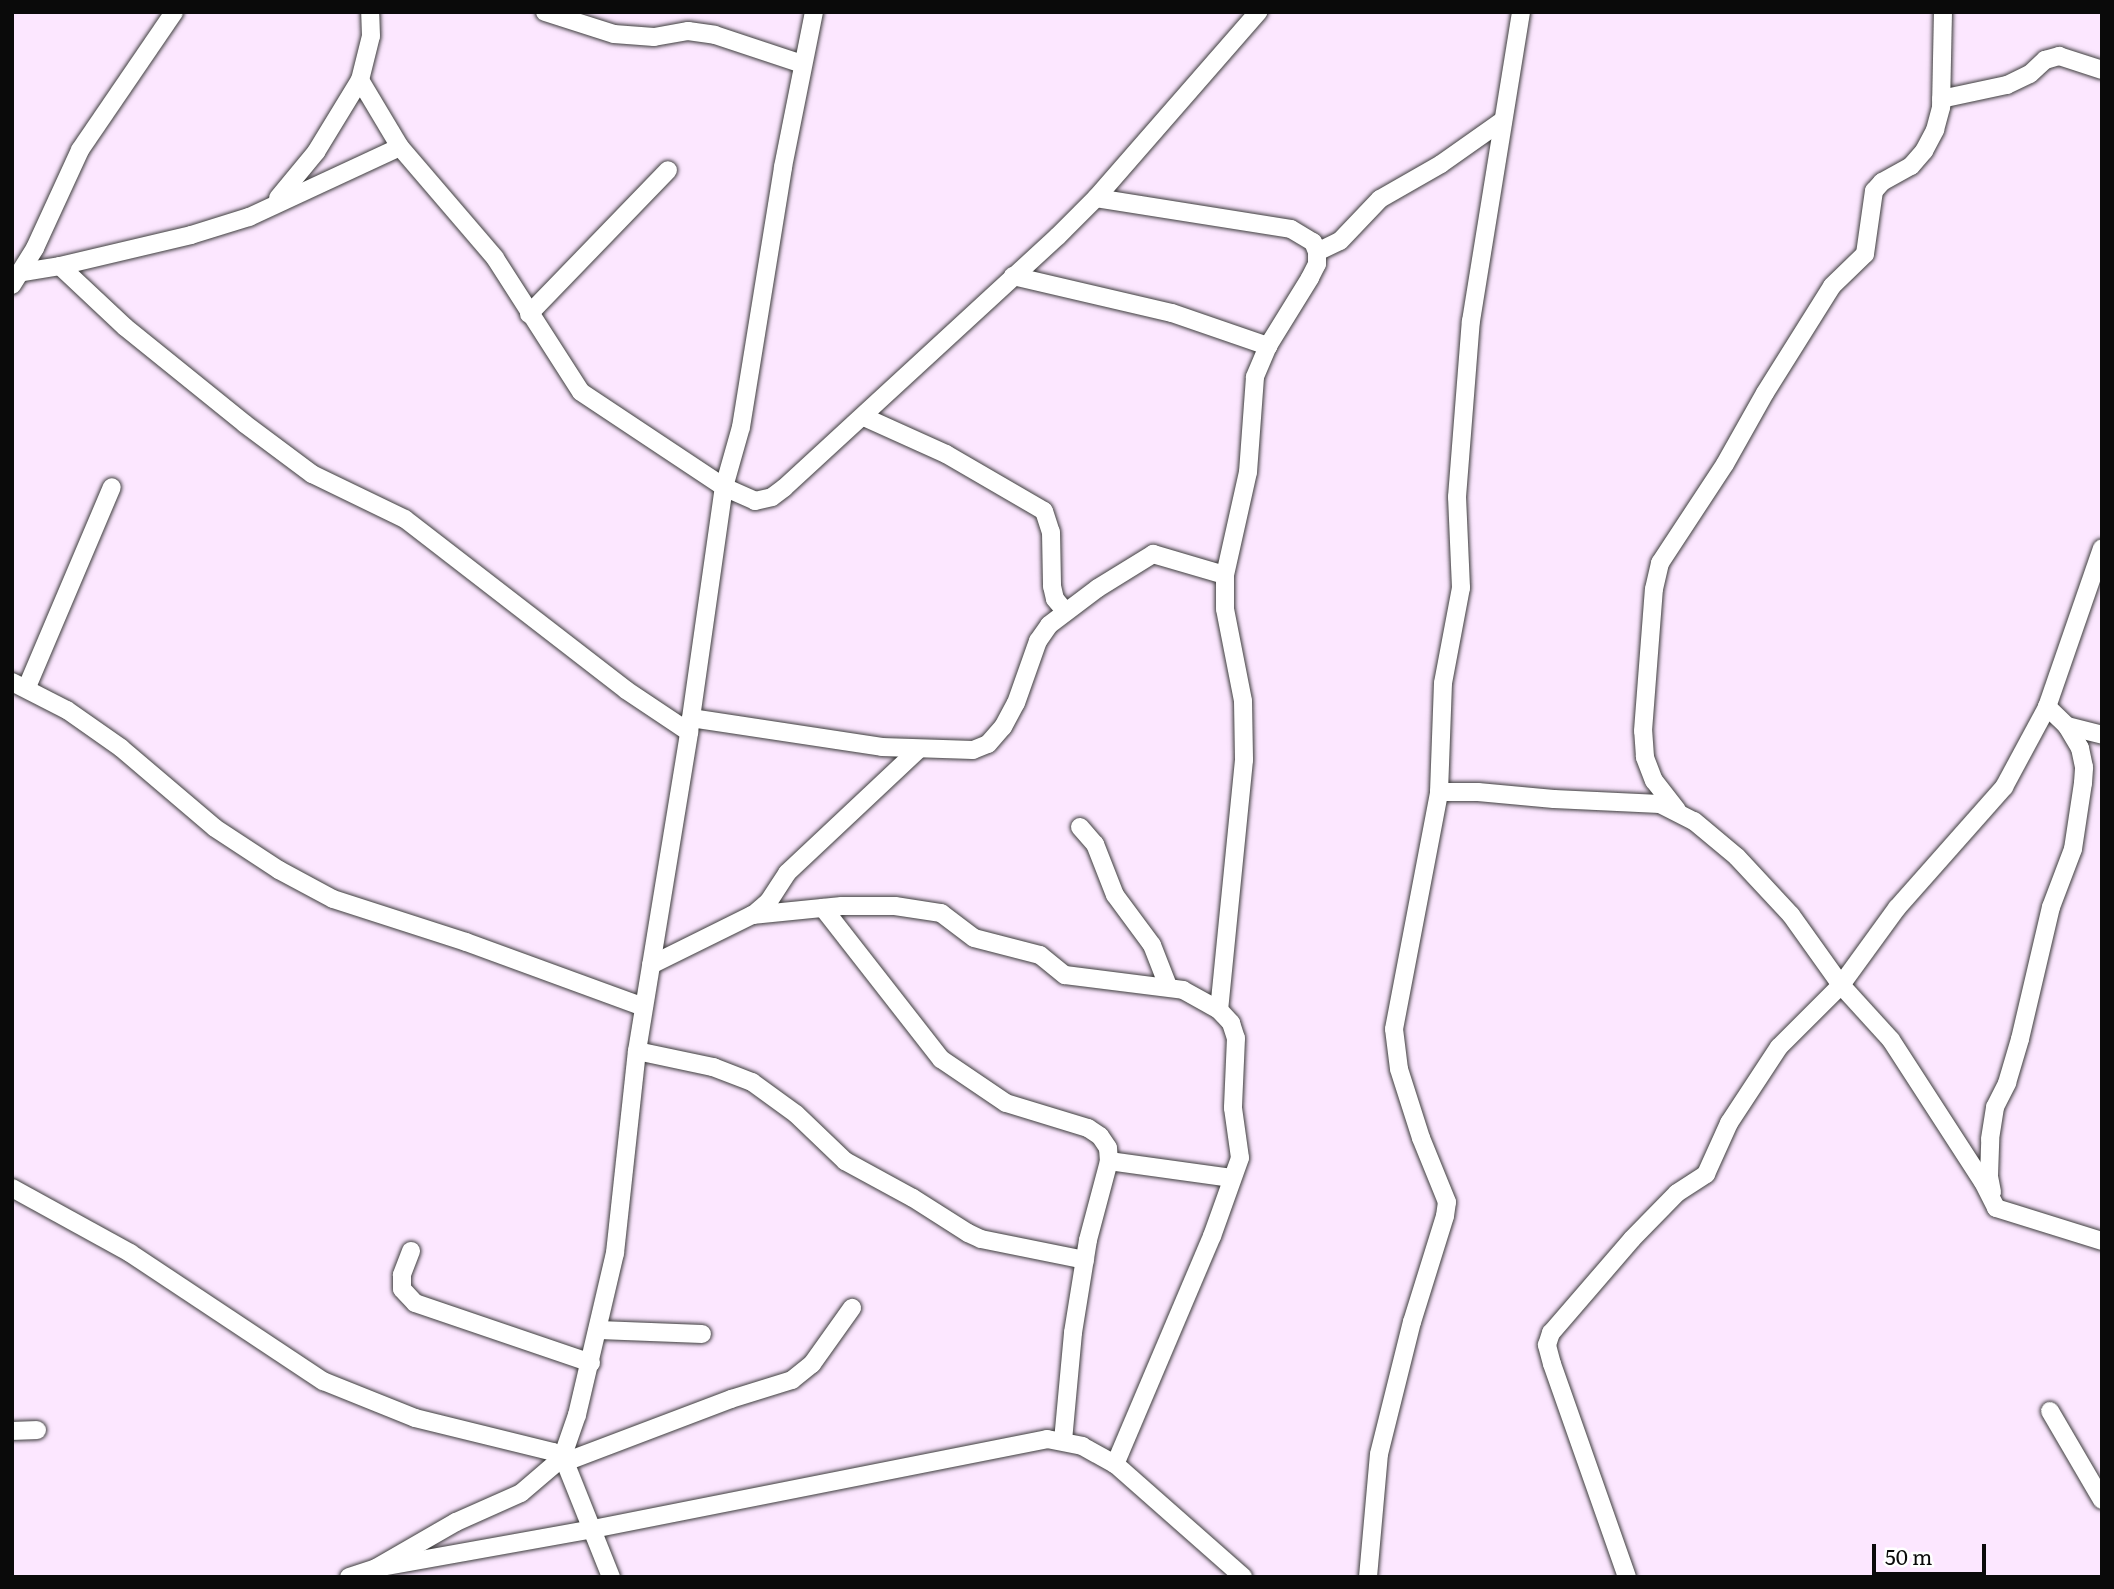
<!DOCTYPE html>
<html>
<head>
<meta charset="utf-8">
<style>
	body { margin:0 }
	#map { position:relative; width:2114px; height:1589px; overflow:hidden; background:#fce7ff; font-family:Literata,serif }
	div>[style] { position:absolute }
	.roads { filter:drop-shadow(0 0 2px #3d3d3d) drop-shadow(0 0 2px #3d3d3d) }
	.minor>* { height:18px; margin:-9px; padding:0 9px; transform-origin:9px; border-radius:9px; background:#fff }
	span { translate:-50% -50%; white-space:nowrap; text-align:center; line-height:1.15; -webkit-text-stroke:7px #fff; paint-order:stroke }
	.frame { position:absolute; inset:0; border:14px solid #0a0a0a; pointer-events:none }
	.scale { position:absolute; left:1872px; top:1544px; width:114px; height:32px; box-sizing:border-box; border:4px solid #0a0a0a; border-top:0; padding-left:9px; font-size:21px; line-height:24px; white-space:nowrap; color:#0a0a0a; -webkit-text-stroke:5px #fff; paint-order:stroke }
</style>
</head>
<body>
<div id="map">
	<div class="roads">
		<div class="minor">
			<div style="left:545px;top:12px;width:72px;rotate:17.7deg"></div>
			<div style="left:614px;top:34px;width:40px;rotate:4.3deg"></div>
			<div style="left:654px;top:37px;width:35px;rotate:-10deg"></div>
			<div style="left:688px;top:31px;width:27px;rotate:8deg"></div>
			<div style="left:715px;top:35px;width:92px;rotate:18.4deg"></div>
			<div style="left:360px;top:80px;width:78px;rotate:59.2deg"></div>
			<div style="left:400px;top:147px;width:146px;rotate:49.4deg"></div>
			<div style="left:495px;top:258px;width:159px;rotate:57.3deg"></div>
			<div style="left:581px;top:392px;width:172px;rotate:33.6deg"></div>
			<div style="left:724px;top:487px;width:34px;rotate:24deg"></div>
			<div style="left:755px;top:501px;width:17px;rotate:-13deg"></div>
			<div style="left:772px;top:497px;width:15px;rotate:-37deg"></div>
			<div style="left:784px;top:488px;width:372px;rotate:-42.6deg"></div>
			<div style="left:1058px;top:236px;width:54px;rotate:-45deg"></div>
			<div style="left:1096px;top:198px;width:247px;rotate:-48.9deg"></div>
			<div style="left:1941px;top:99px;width:67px;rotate:-12deg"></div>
			<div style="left:2007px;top:85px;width:25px;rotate:-26deg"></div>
			<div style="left:2030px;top:74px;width:21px;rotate:-43deg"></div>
			<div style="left:2045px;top:60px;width:15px;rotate:-16deg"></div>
			<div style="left:2059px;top:56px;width:45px;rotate:18deg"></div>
			<div style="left:278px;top:198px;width:60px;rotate:-50.4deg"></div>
			<div style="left:316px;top:152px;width:84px;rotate:-58.6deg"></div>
			<div style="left:360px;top:80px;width:45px;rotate:-76deg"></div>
			<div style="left:371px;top:36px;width:24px;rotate:-92deg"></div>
			<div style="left:1096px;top:198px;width:197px;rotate:9deg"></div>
			<div style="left:1291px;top:229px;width:26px;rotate:31deg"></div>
			<div style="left:1313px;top:242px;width:11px;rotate:68deg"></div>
			<div style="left:1317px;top:252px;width:12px;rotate:90deg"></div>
			<div style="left:1317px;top:264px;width:16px;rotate:117deg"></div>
			<div style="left:1310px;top:278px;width:80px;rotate:121.7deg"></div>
			<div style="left:1268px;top:346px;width:34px;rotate:113deg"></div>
			<div style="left:1255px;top:377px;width:95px;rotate:94.2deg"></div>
			<div style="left:1248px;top:472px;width:106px;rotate:102.6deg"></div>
			<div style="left:1225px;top:575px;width:34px;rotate:90deg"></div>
			<div style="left:1225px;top:609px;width:94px;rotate:78.9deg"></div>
			<div style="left:1243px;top:701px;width:59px;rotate:89deg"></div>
			<div style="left:1244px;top:760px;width:251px;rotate:95.7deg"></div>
			<div style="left:1317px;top:252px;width:25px;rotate:-26deg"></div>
			<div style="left:1340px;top:241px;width:58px;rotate:-46.4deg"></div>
			<div style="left:1380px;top:199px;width:70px;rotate:-29.8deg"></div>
			<div style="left:1441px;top:164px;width:75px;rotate:-35.2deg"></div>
			<div style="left:60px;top:266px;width:135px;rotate:-13.3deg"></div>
			<div style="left:191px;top:235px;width:61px;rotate:-17.2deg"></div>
			<div style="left:249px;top:217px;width:166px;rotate:-24.9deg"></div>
			<div style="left:23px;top:272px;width:37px;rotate:-9deg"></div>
			<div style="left:60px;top:266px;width:89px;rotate:43.2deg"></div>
			<div style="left:125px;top:327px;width:154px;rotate:38.9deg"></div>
			<div style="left:245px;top:424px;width:84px;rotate:36.7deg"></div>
			<div style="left:312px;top:474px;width:103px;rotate:25.8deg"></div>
			<div style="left:405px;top:519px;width:279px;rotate:37.7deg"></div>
			<div style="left:626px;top:690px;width:76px;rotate:33.7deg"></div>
			<div style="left:1013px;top:276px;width:163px;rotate:13.1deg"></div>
			<div style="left:1172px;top:313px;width:102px;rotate:19deg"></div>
			<div style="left:12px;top:285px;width:44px;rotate:-58.1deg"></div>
			<div style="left:35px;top:248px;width:108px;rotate:-65.3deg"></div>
			<div style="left:80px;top:150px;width:167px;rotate:-55.7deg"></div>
			<div style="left:529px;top:314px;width:200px;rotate:-46deg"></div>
			<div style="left:864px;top:417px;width:90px;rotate:24.3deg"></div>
			<div style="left:946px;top:454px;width:113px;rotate:30.2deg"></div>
			<div style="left:1044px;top:511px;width:22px;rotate:72deg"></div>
			<div style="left:1051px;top:532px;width:54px;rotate:88.9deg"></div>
			<div style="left:1052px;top:586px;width:13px;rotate:77deg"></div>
			<div style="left:1055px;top:599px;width:16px;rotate:50deg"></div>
			<div style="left:12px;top:682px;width:62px;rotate:27deg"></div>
			<div style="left:67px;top:710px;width:66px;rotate:35.1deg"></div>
			<div style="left:121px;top:748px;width:123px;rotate:40.4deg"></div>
			<div style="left:215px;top:828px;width:77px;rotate:33.3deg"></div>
			<div style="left:279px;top:870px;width:61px;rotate:28.2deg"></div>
			<div style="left:333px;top:899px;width:140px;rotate:17.9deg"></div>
			<div style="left:466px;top:942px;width:189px;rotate:20.1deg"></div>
			<div style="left:27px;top:687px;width:217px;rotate:-67deg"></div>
			<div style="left:691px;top:718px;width:193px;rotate:8.6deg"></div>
			<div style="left:882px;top:747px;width:91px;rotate:1.9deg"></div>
			<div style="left:973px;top:750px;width:16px;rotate:-22deg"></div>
			<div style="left:988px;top:744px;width:23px;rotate:-49deg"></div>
			<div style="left:1003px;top:727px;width:27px;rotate:-62deg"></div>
			<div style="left:1016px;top:703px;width:66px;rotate:-70.5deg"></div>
			<div style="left:1038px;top:641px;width:19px;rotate:-55deg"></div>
			<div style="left:1049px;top:625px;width:61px;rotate:-37.1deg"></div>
			<div style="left:1098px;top:588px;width:65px;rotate:-31.7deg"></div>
			<div style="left:1153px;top:554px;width:75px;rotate:16.3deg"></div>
			<div style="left:2067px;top:726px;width:36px;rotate:14deg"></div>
			<div style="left:1439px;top:792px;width:39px"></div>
			<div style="left:1478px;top:792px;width:76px;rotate:5.3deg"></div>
			<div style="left:1554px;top:799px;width:106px;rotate:2.7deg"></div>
			<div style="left:1660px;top:804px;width:38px;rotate:27deg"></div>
			<div style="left:1694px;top:821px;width:56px;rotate:39.9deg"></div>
			<div style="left:1737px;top:857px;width:79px;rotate:47deg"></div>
			<div style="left:1791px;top:915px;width:86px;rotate:54.5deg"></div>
			<div style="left:1841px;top:985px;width:74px;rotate:47.7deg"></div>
			<div style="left:1891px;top:1040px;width:169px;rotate:57.1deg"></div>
			<div style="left:1983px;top:1182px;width:29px;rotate:63deg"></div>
			<div style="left:1996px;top:1208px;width:111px;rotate:17.3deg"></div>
			<div style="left:1677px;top:810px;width:37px;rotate:-128deg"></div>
			<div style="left:1654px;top:781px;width:26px;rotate:-111deg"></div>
			<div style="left:1645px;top:757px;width:26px;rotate:-94deg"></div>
			<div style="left:1643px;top:731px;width:142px;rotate:-85.6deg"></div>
			<div style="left:1654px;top:589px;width:27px;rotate:-77deg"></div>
			<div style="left:1660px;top:563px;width:118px;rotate:-56.7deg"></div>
			<div style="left:1725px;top:464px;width:81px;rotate:-60.6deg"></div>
			<div style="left:1765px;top:393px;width:126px;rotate:-57.9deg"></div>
			<div style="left:1832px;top:286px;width:46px;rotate:-44.1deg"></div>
			<div style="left:1865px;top:254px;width:64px;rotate:-81.9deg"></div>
			<div style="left:1874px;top:191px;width:12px;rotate:-48deg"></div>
			<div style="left:1882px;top:182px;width:33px;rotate:-29deg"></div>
			<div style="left:1911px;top:166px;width:20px;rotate:-49deg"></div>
			<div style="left:1924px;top:151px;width:24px;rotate:-62deg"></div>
			<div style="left:1935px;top:130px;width:24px;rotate:-75deg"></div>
			<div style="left:1941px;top:107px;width:95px;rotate:-88.8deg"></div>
			<div style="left:1080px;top:827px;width:23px;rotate:49deg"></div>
			<div style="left:1095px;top:844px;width:55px;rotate:68.6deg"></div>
			<div style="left:1115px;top:895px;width:62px;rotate:53.5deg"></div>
			<div style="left:1152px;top:945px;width:44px;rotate:68.7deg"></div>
			<div style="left:823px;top:908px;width:192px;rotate:52deg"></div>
			<div style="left:941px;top:1059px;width:78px;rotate:34.1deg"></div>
			<div style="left:1006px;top:1103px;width:86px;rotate:17deg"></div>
			<div style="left:1088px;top:1128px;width:14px;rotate:34deg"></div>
			<div style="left:1100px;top:1136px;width:14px;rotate:56deg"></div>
			<div style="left:1108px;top:1148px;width:13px;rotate:86deg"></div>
			<div style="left:1109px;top:1161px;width:82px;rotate:104.9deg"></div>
			<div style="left:1088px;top:1240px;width:94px;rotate:99.2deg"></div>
			<div style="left:1073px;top:1333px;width:108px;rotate:95.3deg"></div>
			<div style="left:753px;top:915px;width:21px;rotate:-41deg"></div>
			<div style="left:769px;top:901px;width:33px;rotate:-57deg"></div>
			<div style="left:787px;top:873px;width:180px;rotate:-43.2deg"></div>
			<div style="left:651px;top:965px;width:113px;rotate:-26.3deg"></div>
			<div style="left:752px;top:915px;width:90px;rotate:-5.7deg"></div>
			<div style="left:842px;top:906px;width:53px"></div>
			<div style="left:895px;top:906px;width:47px;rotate:8.7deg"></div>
			<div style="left:941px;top:913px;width:41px;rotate:37.1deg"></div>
			<div style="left:974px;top:938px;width:68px;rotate:14.4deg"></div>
			<div style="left:1040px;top:955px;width:32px;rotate:39deg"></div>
			<div style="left:1065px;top:975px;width:119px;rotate:7.2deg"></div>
			<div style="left:1183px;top:990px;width:41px;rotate:29.1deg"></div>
			<div style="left:1219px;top:1010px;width:18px;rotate:47deg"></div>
			<div style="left:1231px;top:1023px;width:16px;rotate:72deg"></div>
			<div style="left:1236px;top:1038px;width:70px;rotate:92.5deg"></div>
			<div style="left:1233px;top:1108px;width:50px;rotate:82deg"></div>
			<div style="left:1240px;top:1158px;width:83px;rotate:109.7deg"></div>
			<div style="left:1212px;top:1236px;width:248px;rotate:113deg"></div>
			<div style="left:637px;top:1051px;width:78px;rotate:11.9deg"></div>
			<div style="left:713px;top:1067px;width:42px;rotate:21deg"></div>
			<div style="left:752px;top:1082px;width:54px;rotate:36deg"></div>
			<div style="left:796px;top:1114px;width:68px;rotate:43.8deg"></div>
			<div style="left:845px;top:1161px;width:77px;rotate:28.6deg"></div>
			<div style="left:913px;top:1198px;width:65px;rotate:32.5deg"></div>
			<div style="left:968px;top:1233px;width:14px;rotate:25deg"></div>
			<div style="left:981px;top:1239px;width:106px;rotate:11.4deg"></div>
			<div style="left:1109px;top:1161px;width:124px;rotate:7.9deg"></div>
			<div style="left:12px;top:1188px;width:135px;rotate:28.8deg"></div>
			<div style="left:130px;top:1253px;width:232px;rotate:33.6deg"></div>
			<div style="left:323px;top:1381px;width:99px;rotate:21.9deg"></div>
			<div style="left:415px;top:1418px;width:142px;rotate:13.8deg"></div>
			<div style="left:553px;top:1452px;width:16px;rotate:40deg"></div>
			<div style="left:565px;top:1462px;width:124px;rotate:68.2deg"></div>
			<div style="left:1992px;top:1192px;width:16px;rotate:-101deg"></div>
			<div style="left:1989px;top:1176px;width:37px;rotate:-88deg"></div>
			<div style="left:1990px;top:1139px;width:32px;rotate:-81deg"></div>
			<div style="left:1995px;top:1107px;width:27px;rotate:-63deg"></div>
			<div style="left:2007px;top:1083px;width:46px;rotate:-73.5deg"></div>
			<div style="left:2020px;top:1039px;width:136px;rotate:-76.8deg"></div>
			<div style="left:2051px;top:907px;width:62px;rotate:-69.2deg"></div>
			<div style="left:2073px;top:849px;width:67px;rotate:-81.4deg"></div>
			<div style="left:2083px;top:783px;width:16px;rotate:-86deg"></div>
			<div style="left:2084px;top:767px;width:19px;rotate:-102deg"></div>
			<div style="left:2080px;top:748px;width:26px;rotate:-121deg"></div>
			<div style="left:2067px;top:726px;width:28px;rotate:-136deg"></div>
			<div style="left:411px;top:1251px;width:26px;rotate:111deg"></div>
			<div style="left:402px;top:1275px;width:14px;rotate:90deg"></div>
			<div style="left:402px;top:1289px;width:19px;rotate:47deg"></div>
			<div style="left:415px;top:1303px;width:186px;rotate:18.8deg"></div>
			<div style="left:599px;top:1330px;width:103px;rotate:2.2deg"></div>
			<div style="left:2050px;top:1411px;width:103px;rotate:59.7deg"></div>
			<div style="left:12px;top:1431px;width:25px;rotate:-2deg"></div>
			<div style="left:565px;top:1462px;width:178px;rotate:-20.8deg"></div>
			<div style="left:731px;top:1399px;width:64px;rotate:-17.3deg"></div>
			<div style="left:792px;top:1380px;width:26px;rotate:-39deg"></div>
			<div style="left:812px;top:1364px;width:69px;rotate:-54.5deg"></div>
			<div style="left:376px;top:1568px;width:92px;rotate:-29.9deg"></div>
			<div style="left:456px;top:1522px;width:71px;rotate:-24deg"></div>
			<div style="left:521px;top:1493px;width:54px;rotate:-40.5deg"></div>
			<div style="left:562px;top:1458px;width:46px;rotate:-70.8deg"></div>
			<div style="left:577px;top:1415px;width:166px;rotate:-76.8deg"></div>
			<div style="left:615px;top:1253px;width:203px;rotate:-83.8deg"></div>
			<div style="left:637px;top:1051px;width:323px;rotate:-80.7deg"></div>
			<div style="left:689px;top:732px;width:247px;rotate:-81.9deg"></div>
			<div style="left:724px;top:487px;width:62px;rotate:-74.2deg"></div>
			<div style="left:741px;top:427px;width:263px;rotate:-80.8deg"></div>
			<div style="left:783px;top:167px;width:158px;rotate:-78.7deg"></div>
			<div style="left:349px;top:1577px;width:28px;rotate:-18deg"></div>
			<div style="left:376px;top:1568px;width:220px;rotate:-10.2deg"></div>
			<div style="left:593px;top:1529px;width:463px;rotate:-11.2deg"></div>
			<div style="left:1047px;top:1439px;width:36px;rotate:11deg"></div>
			<div style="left:1082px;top:1446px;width:38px;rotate:29deg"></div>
			<div style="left:1115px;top:1464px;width:171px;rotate:41.4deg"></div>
			<div style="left:1368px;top:1577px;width:123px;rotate:-84.9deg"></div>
			<div style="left:1379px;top:1454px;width:136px;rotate:-76deg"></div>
			<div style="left:1412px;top:1322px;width:111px;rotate:-72.7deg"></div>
			<div style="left:1445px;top:1216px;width:14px;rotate:-82deg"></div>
			<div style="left:1447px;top:1202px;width:69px;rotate:-112.1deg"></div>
			<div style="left:1421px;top:1138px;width:72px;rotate:-107.7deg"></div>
			<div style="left:1399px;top:1069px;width:40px;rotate:-97.1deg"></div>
			<div style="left:1394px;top:1029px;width:241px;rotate:-79.2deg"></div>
			<div style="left:1439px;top:792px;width:109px;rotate:-87.9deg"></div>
			<div style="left:1443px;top:683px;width:97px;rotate:-79.3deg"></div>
			<div style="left:1461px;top:588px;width:91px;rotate:-92.5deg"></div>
			<div style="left:1457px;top:497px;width:177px;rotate:-85.5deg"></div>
			<div style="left:1471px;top:321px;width:313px;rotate:-80.8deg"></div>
			<div style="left:1627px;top:1577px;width:226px;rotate:-109.4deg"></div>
			<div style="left:1552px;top:1364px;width:20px;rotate:-105deg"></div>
			<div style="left:1547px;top:1345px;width:13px;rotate:-72deg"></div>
			<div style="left:1551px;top:1333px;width:124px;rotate:-49.2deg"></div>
			<div style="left:1632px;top:1239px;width:64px;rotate:-45.6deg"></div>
			<div style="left:1677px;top:1193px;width:35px;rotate:-33deg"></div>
			<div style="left:1706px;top:1174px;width:56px;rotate:-65.7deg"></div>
			<div style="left:1729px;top:1123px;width:91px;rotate:-56.7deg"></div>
			<div style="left:1779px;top:1047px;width:88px;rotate:-45deg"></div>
			<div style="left:1841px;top:985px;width:95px;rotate:-54deg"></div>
			<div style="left:1897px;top:908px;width:162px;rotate:-48.5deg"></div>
			<div style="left:2004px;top:787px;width:91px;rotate:-61.7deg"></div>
			<div style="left:2047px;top:707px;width:168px;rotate:-70.9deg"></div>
		</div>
	</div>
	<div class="frame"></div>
	<div class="scale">50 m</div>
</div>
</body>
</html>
